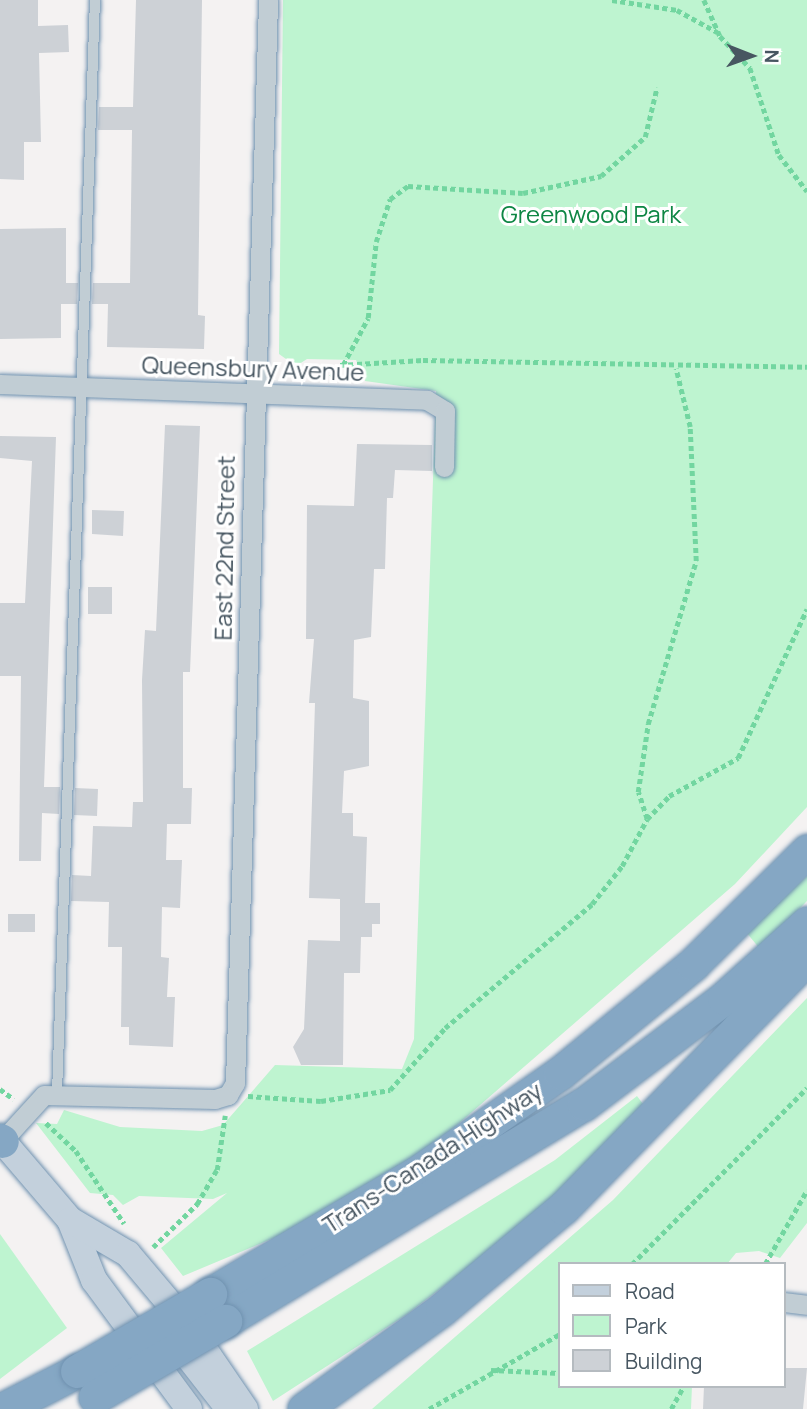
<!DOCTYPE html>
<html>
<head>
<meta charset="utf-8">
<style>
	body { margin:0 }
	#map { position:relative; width:807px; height:1409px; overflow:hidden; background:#f4f2f2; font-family:Manrope,sans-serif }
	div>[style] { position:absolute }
	.green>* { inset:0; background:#bef4d0 }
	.building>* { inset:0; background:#cdd1d6 }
	.path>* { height:4.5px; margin-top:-2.25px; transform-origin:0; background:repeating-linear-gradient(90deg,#72d6a0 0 5px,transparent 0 8.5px) }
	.roads { filter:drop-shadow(0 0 2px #7092b0) drop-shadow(0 0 2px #7092b0) }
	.service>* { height:10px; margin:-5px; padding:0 5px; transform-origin:5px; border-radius:5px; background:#c1cdd4 }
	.minor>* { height:19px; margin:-9.5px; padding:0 9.5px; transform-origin:9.5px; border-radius:9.5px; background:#c1cdd4 }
	.secondary>* { height:26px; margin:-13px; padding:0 13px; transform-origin:13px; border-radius:13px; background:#c3d0dc }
	.motorway>* { height:33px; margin:-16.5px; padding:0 16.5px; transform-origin:16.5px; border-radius:16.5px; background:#85a7c4 }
	.bridges { filter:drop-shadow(0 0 2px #7092b0) drop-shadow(0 0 2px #7092b0) }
	.motorway-bridge>* { height:33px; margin:-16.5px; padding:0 16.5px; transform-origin:16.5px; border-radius:16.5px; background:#85a7c4 }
	span { translate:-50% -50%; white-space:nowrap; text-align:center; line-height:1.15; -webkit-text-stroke:6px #fff; paint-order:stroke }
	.park-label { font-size:24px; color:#0e8644 }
	.street-label { font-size:24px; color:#475661 }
	.legend { position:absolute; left:558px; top:1262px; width:228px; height:126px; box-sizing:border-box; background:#fff; border:2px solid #b5bbc0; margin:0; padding:9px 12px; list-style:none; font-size:21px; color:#475661 }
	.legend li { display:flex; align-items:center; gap:14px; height:35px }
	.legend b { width:35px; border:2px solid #b5bbc0 }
	.north { position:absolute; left:716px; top:21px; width:70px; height:70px; -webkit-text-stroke:5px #fff; paint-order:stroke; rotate:91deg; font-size:19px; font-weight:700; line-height:28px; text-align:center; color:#475661 }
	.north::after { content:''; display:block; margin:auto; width:24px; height:32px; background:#475661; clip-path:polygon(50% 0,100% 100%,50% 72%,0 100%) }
</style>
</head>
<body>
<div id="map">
	<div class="green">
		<div style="clip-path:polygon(283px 0,807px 0,807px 807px,735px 884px,449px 1132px,353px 1205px,183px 1276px,161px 1248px,227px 1193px,213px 1199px,139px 1196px,123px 1205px,113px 1195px,90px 1193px,36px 1123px,57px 1124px,64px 1110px,120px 1127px,202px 1131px,223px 1125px,275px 1065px,402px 1069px,414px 1039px,436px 391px,365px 381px,356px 360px,307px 359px,296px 366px,279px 354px)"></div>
		<div style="clip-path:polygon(807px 876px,807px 901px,760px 949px,746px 932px)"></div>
		<div style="clip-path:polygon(807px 998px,807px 1223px,780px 1258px,759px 1251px,736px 1253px,727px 1264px,560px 1264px,560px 1386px,692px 1386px,691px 1409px,372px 1409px,613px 1200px)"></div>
		<div style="clip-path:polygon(637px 1096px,649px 1112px,538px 1214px,406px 1315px,273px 1401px,247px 1351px,555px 1160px)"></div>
		<div style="clip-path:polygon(0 1234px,67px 1328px,0 1379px)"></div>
	</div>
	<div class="building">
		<div style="clip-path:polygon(0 0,38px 0,38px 26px,68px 25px,69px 52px,39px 53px,41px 142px,24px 142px,24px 180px,0 179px)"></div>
		<div style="clip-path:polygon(136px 0,202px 0,198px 315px,205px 316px,204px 349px,107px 347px,108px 304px,92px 304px,93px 283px,130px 283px,132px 130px,98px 130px,99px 107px,133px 107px)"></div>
		<div style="clip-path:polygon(66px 228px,66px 283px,78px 283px,77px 304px,61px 304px,61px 338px,0 339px,0 229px)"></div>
		<div style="clip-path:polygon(165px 425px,200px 426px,190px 672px,183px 672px,183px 788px,192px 788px,191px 824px,167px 824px,166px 860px,182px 860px,180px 908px,162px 907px,161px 957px,169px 958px,167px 997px,175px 997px,173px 1047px,129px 1045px,129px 1027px,121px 1027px,122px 947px,108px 947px,109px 902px,71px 901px,72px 875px,91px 876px,93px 826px,132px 827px,133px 802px,143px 802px,142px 680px,145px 630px,156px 631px)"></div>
		<div style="clip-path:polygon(0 436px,56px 437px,44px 787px,60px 787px,59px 814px,42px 813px,41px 861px,19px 861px,21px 676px,0 676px,0 603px,25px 603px,32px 461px,0 458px)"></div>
		<div style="clip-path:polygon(357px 444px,432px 445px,432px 471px,395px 470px,393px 498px,387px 498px,385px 569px,374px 569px,371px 637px,354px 640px,353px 698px,369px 701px,369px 766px,344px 771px,342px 813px,353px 813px,353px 836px,367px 837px,365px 903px,380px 903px,380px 924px,372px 924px,372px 937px,361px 937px,360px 973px,344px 973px,343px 1065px,301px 1065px,293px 1047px,304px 1029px,308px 940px,340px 941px,340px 899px,309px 898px,315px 703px,309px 703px,314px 639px,306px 639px,307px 505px,354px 506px)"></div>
		<div style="clip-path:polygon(92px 510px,124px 511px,123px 536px,92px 534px)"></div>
		<div style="clip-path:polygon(88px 587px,112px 587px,112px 614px,88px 614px)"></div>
		<div style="clip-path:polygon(75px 788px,98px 789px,97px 816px,74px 815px)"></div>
		<div style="clip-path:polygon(8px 914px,35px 914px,35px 932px,8px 932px)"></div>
		<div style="clip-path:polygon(784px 1368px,807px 1368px,803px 1409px,703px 1409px,704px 1386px,784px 1386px)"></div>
	</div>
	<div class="path">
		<div style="left:612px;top:0;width:66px;rotate:8.7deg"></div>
		<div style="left:677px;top:10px;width:46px;rotate:28.8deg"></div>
		<div style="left:704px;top:0;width:39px;rotate:66deg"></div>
		<div style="left:720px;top:36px;width:44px;rotate:46.8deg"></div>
		<div style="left:750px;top:68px;width:92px;rotate:71.6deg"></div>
		<div style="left:779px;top:155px;width:46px;rotate:52.1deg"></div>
		<div style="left:343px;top:365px;width:53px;rotate:-62deg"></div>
		<div style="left:368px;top:318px;width:76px;rotate:-84deg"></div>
		<div style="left:376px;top:242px;width:45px;rotate:-72deg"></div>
		<div style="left:390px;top:199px;width:22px;rotate:-36deg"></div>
		<div style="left:408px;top:186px;width:115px;rotate:3.5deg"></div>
		<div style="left:523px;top:193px;width:80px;rotate:-12.3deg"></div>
		<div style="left:601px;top:176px;width:59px;rotate:-41.6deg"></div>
		<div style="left:645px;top:137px;width:51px;rotate:-76.5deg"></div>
		<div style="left:331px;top:377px;width:15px;rotate:-53deg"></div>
		<div style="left:340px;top:365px;width:83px;rotate:-3.4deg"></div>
		<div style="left:423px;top:360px;width:384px;rotate:1deg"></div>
		<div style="left:647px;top:819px;width:28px;rotate:-108deg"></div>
		<div style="left:638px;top:792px;width:69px;rotate:-81.6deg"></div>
		<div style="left:648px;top:724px;width:170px;rotate:-73.6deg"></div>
		<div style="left:696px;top:561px;width:134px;rotate:-92.6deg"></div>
		<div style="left:690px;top:427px;width:60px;rotate:-103.6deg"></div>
		<div style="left:0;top:1089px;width:17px;rotate:36deg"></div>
		<div style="left:248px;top:1096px;width:73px;rotate:3.9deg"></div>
		<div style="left:321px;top:1101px;width:70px;rotate:-9.1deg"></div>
		<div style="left:390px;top:1090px;width:83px;rotate:-48.4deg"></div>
		<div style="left:445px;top:1028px;width:192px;rotate:-40.1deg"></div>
		<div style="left:592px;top:904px;width:48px;rotate:-51.7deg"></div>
		<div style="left:622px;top:866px;width:53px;rotate:-62deg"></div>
		<div style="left:647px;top:819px;width:32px;rotate:-46deg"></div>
		<div style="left:669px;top:796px;width:79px;rotate:-28.8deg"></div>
		<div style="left:738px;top:758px;width:164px;rotate:-65.2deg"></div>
		<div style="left:46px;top:1123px;width:41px;rotate:43deg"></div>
		<div style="left:76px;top:1151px;width:87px;rotate:56.3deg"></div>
		<div style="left:153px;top:1247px;width:62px;rotate:-44.3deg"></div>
		<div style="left:197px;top:1204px;width:39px;rotate:-60deg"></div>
		<div style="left:217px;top:1170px;width:55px;rotate:-81.6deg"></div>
		<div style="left:632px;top:1264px;width:248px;rotate:-45.2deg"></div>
		<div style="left:765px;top:1264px;width:85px;rotate:-60.4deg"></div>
		<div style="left:491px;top:1370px;width:69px;rotate:2.5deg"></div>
		<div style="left:429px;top:1409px;width:151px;rotate:-29.8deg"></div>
		<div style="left:671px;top:1409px;width:26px;rotate:-61deg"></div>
	</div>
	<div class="roads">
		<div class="service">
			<div style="left:57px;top:1093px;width:1094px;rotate:-88.01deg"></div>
		</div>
		<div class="minor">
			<div style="left:0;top:384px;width:427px;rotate:2.1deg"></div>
			<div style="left:427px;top:400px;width:21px;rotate:31deg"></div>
			<div style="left:445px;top:411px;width:56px;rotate:91deg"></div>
			<div style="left:2px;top:1141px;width:62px;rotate:-47.6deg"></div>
			<div style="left:44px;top:1095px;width:171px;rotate:1.3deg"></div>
			<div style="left:215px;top:1099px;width:14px;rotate:-17deg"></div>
			<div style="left:228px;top:1095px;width:14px;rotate:-60deg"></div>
			<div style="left:235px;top:1083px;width:1084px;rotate:-88.25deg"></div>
			<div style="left:784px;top:1302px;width:23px;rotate:7deg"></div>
		</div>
		<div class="secondary">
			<div style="left:0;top:1138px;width:108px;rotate:49.5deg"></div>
			<div style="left:70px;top:1220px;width:65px;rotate:68.2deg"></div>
			<div style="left:94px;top:1280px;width:160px;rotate:53.6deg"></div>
			<div style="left:70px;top:1220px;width:67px;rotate:30.4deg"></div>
			<div style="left:128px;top:1254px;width:92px;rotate:49.9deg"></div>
			<div style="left:187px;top:1324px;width:103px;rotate:55.7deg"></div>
			<div style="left:169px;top:1332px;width:98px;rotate:52.1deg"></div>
		</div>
		<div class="motorway">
			<div style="left:0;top:1140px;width:2px;rotate:27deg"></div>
			<div style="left:210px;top:1294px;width:241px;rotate:-30.4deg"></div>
			<div style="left:418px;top:1172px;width:173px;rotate:-34.9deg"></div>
			<div style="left:560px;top:1073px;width:172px;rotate:-39.3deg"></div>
			<div style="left:693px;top:964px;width:161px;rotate:-44.7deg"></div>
			<div style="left:225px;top:1321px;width:419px;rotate:-31.2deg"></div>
			<div style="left:584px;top:1104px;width:176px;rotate:-37.1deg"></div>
			<div style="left:724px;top:998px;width:112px;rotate:-42.1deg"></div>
			<div style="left:3px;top:1409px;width:83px;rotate:-27.2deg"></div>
			<div style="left:304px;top:1409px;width:170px;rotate:-35.9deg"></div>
			<div style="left:442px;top:1309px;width:158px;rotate:-39.9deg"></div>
			<div style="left:563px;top:1208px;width:349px;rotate:-45.7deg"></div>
		</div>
	</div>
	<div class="bridges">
		<div class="motorway-bridge">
			<div style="left:77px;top:1371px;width:154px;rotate:-30.1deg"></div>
			<div style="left:95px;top:1397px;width:151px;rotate:-30.3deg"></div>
		</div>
	</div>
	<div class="park-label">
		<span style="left:591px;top:214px">Greenwood Park</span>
	</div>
	<div class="street-label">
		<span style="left:253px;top:368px;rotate:2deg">Queensbury Avenue</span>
		<span style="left:224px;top:548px;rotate:-89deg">East 22nd Street</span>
		<span style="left:432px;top:1157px;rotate:-33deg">Trans-Canada Highway</span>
	</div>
	<ul class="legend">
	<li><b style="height:9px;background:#c3d0dc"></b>Road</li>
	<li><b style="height:19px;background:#bef4d0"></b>Park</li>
	<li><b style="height:19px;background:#cdd1d6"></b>Building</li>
	</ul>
	<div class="north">N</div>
</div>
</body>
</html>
